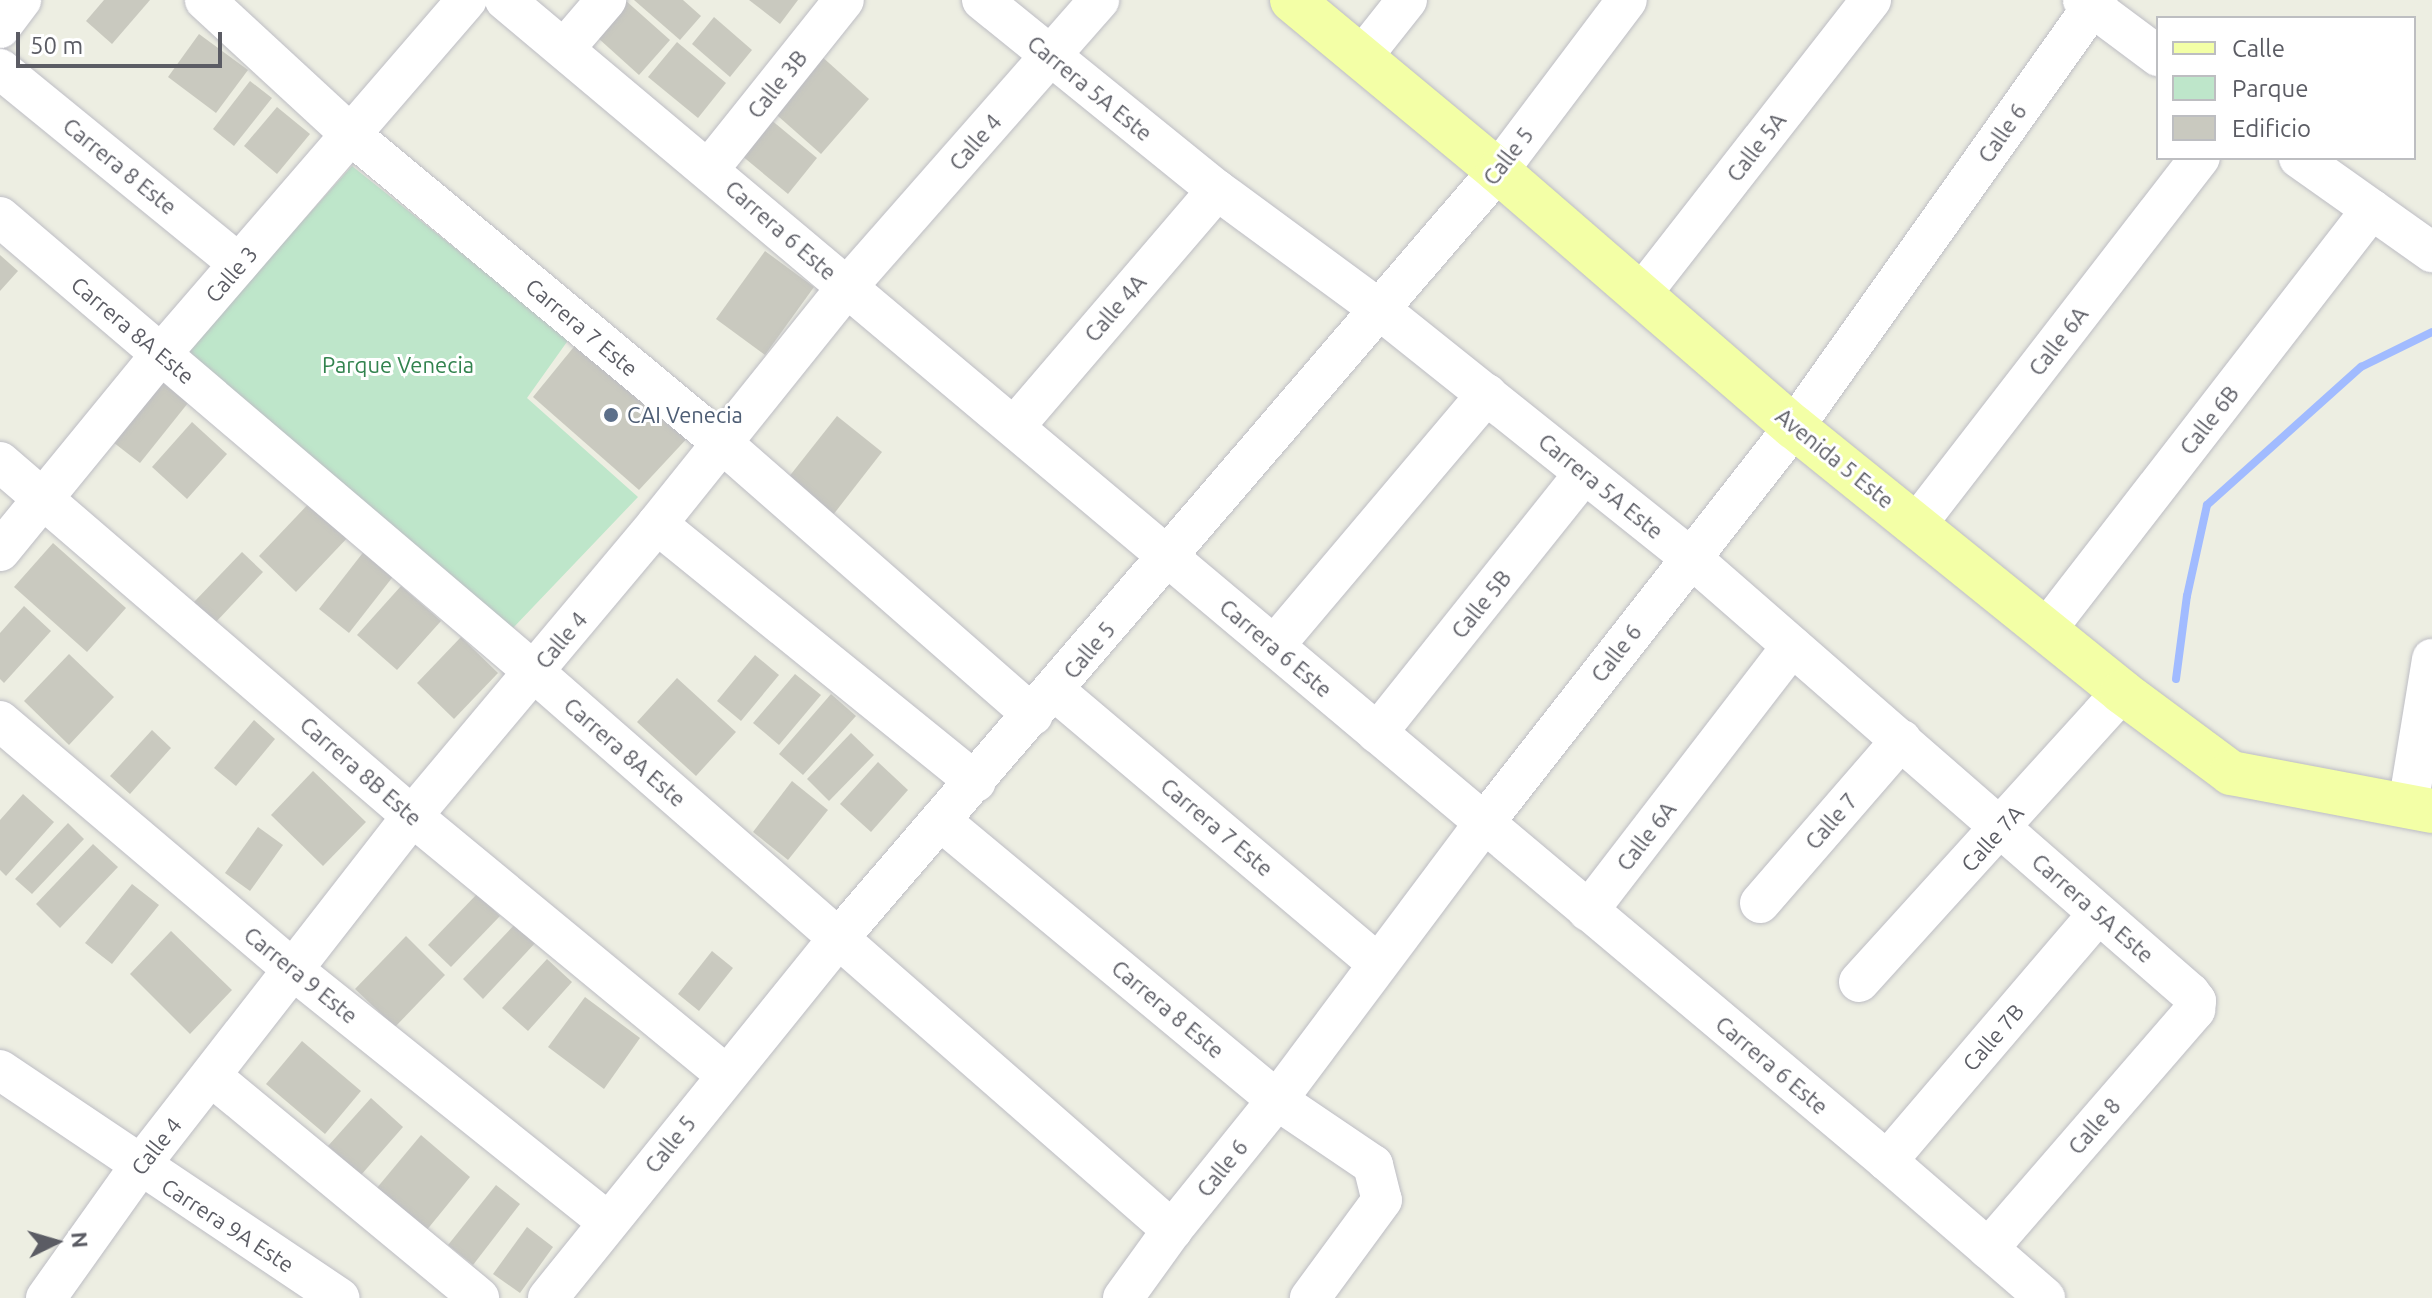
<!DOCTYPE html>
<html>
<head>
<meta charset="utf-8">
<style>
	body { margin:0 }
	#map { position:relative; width:2432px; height:1298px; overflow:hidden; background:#edeee2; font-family:Ubuntu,sans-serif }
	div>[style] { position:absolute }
	.green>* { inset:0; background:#bee6ca }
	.stream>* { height:8px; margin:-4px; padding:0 4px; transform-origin:4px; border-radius:4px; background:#a1bbff }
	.building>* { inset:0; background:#c9c9bf }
	.roads { filter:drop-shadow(0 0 2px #bdbdc4) drop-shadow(0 0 2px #bdbdc4) }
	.minor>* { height:40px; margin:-20px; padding:0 20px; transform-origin:20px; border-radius:20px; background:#fff }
	.major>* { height:44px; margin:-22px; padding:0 22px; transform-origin:22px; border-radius:22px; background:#f3ffa6 }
	.dots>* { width:22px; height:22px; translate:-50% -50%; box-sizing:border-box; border:4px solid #fff; border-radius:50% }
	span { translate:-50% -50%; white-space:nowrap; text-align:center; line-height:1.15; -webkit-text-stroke:6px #fff; paint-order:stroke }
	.street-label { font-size:22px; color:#5b5c64 }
	.park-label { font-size:22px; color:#32834e }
	.service-label { font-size:22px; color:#4e5e75 }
	.left { translate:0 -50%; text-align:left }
	.legend { position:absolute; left:2156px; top:16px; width:260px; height:144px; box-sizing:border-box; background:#fff; border:2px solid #bdbec1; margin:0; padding:10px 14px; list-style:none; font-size:24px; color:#5b5c64 }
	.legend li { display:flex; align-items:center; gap:16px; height:40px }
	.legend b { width:40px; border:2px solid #bdbec1 }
	.north { position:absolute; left:16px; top:1202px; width:80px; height:80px; -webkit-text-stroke:6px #fff; paint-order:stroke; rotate:85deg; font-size:22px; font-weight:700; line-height:32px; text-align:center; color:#5b5c64 }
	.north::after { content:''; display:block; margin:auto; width:28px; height:36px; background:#5b5c64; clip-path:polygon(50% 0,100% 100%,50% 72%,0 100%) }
	.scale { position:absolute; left:16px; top:32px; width:206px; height:36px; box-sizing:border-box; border:4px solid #5b5c64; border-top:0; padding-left:10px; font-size:24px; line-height:28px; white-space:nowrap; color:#5b5c64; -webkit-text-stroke:6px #fff; paint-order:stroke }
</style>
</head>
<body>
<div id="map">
	<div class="green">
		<div style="clip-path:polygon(352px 166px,569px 339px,527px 398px,638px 497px,513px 628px,185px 352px)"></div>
	</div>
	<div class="stream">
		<div style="left:2176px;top:679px;width:84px;rotate:-82.5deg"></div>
		<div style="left:2187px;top:596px;width:93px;rotate:-77.6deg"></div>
		<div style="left:2207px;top:505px;width:207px;rotate:-41.9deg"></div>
		<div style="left:2361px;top:367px;width:79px;rotate:-26.2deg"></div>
	</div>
	<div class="building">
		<div style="clip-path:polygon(104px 0,150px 0,112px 44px,86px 21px)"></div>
		<div style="clip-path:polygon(614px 0,625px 0,670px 40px,639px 75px,588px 29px)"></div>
		<div style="clip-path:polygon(634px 0,683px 0,701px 16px,680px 40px)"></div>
		<div style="clip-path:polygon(749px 0,798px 0,780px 24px)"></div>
		<div style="clip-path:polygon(714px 17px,752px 50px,730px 77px,692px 44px)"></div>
		<div style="clip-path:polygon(199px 34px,248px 70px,216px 113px,168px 77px)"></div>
		<div style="clip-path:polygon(677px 42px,726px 83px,698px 118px,648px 77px)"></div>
		<div style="clip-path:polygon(819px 54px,869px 99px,821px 154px,770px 109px)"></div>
		<div style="clip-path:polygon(250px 81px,272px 98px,234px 146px,213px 129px)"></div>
		<div style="clip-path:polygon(277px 107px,310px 134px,277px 174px,244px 146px)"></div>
		<div style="clip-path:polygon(770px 119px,817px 158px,788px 194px,741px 155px)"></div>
		<div style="clip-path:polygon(765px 251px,814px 287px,765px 355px,716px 319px)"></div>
		<div style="clip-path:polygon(0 255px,18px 271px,0 291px)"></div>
		<div style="clip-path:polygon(577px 343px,692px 433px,639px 490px,533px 397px)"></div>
		<div style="clip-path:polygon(157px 378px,188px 403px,140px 463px,109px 439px)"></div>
		<div style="clip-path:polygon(837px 416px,882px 452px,833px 515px,788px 478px)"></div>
		<div style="clip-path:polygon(192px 422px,227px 454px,187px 499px,152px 467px)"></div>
		<div style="clip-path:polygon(314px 498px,351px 534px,296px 592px,259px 556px)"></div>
		<div style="clip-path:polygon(53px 543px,126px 608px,87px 652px,14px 587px)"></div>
		<div style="clip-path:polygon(365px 550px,395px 574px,349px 633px,319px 609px)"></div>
		<div style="clip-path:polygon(242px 552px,263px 572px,215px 623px,194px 602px)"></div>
		<div style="clip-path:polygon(401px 586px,441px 621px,397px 670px,357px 635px)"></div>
		<div style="clip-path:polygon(24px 606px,51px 631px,4px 683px,0 679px,0 633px)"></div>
		<div style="clip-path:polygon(461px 637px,498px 673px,454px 719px,417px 683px)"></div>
		<div style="clip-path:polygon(69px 654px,114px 697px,69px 745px,24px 701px)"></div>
		<div style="clip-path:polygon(755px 655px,779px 675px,741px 721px,717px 701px)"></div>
		<div style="clip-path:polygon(795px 674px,821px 695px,779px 745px,753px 723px)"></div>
		<div style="clip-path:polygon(677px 678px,736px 732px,696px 776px,637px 722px)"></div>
		<div style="clip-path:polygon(831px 694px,856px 716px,803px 775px,779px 754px)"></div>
		<div style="clip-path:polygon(254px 720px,275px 739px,236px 786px,214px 768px)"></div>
		<div style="clip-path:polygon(152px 730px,171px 748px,130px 794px,110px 776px)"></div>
		<div style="clip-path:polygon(851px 733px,874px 755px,829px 801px,807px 779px)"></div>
		<div style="clip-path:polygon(878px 762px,908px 790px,871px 832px,840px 804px)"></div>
		<div style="clip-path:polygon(313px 771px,366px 822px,323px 866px,271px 815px)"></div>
		<div style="clip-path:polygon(792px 781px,828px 810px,788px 860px,753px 832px)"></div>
		<div style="clip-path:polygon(23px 794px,54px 822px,6px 876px,0 870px,0 820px)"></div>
		<div style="clip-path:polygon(68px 823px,84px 839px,32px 894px,15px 879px)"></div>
		<div style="clip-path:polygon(258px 827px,283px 845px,250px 891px,225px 873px)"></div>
		<div style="clip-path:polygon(93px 844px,118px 867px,60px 928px,36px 904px)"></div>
		<div style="clip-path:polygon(132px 884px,159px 905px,112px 964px,85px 943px)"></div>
		<div style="clip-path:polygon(477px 894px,500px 916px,451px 967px,428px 945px)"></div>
		<div style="clip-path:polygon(517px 922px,537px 941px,483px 999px,463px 979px)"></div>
		<div style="clip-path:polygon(171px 931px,232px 990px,190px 1034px,130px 974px)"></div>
		<div style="clip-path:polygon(406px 936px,445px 975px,395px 1027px,355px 989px)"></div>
		<div style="clip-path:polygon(712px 951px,733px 968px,699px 1011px,678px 994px)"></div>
		<div style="clip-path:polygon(547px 959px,572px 982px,528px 1031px,502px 1008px)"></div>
		<div style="clip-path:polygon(585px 997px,640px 1038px,604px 1089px,548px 1047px)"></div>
		<div style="clip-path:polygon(302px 1041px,361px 1091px,325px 1134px,266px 1084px)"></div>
		<div style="clip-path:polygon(371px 1098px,403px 1127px,361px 1175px,328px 1146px)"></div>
		<div style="clip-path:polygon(421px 1135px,470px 1177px,426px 1231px,376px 1189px)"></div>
		<div style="clip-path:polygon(496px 1185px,520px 1204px,473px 1265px,448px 1245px)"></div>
		<div style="clip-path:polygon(527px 1227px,553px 1247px,520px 1293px,493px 1274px)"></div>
	</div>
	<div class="roads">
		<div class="minor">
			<div style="left:205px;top:0;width:197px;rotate:42.7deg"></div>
			<div style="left:350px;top:134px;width:484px;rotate:39.7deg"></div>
			<div style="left:722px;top:443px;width:413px;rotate:41.2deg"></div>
			<div style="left:505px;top:0;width:1805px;rotate:40.03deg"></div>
			<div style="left:1887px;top:1161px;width:209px;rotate:40.9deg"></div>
			<div style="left:982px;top:0;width:302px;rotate:39deg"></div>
			<div style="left:1217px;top:190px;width:201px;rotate:36.3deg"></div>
			<div style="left:1379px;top:309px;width:398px;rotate:38.6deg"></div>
			<div style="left:1690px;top:557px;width:663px;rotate:41.09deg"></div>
			<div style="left:2190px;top:993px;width:10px;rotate:53deg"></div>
			<div style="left:2196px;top:1001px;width:9px;rotate:96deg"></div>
			<div style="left:2195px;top:1010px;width:316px;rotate:130.9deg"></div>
			<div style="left:2083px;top:0;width:94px;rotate:36.7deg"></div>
			<div style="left:0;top:28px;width:35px;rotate:-53deg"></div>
			<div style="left:564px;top:49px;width:65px;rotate:-49.4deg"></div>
			<div style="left:1361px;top:58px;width:74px;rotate:-51.6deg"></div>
			<div style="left:0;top:69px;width:308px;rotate:39.2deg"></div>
			<div style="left:2299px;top:158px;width:163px;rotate:35.3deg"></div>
			<div style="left:709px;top:169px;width:216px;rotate:-51.4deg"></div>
			<div style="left:0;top:217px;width:702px;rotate:40.43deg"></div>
			<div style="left:534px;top:672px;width:848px;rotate:41.17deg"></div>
			<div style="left:1642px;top:293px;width:372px;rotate:-52deg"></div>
			<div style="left:1014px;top:427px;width:312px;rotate:-49.4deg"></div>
			<div style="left:0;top:462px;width:543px;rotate:40.67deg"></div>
			<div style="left:412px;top:816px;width:407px;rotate:39.5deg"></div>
			<div style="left:657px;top:524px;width:410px;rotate:39deg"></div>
			<div style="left:1916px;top:525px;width:464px;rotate:-52.3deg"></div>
			<div style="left:0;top:551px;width:254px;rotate:-50.7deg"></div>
			<div style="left:161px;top:354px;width:468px;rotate:-49.2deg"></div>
			<div style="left:2046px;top:630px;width:532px;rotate:-52.25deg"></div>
			<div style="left:1274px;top:646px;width:330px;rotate:-49.8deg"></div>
			<div style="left:1055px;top:691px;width:423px;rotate:40.2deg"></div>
			<div style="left:0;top:721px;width:383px;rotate:40.3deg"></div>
			<div style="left:292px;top:969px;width:403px;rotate:38.7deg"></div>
			<div style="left:1377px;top:733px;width:332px;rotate:-51.4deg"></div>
			<div style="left:2408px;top:806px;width:149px;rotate:-80.7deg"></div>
			<div style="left:942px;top:822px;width:435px;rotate:39.7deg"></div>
			<div style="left:1277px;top:1100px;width:116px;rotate:34.1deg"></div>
			<div style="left:1373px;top:1165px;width:36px;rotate:76deg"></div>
			<div style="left:1382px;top:1200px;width:122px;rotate:126.3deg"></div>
			<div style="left:1760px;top:903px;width:216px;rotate:-49.1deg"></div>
			<div style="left:1588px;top:911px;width:334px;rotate:-52.4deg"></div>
			<div style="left:1859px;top:982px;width:391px;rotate:-47.8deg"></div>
			<div style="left:0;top:1070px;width:409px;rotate:33.9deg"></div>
			<div style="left:211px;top:1076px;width:348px;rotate:39.6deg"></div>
			<div style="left:1887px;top:1161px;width:325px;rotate:-49.5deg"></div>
			<div style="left:46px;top:1298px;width:161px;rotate:-54.6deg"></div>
			<div style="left:139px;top:1167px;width:445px;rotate:-52.1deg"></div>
			<div style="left:412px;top:816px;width:381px;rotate:-50deg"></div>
			<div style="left:657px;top:524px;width:304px;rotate:-51.3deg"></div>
			<div style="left:847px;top:287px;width:382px;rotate:-48.7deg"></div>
			<div style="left:548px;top:1298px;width:460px;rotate:-51.1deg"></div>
			<div style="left:837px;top:940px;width:1014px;rotate:-49.32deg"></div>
			<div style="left:1498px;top:171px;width:214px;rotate:-53deg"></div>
			<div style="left:1123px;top:1298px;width:84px;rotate:-54.2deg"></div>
			<div style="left:1172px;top:1230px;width:167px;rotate:-51.1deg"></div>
			<div style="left:1277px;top:1100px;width:346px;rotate:-53.2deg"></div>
			<div style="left:1484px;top:823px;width:503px;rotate:-51.95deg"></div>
			<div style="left:1794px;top:427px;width:524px;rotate:-54.64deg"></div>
		</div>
		<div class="major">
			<div style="left:1292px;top:0;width:268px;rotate:39.7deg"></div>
			<div style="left:1498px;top:171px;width:391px;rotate:40.9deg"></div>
			<div style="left:1794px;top:427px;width:422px;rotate:38.9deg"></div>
			<div style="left:2122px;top:692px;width:136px;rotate:36.6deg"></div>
			<div style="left:2231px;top:773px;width:205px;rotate:10.7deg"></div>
		</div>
	</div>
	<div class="dots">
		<div style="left:611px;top:415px;background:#5c6f8a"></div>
	</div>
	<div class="street-label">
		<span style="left:777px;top:84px;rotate:-51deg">Calle 3B</span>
		<span style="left:1090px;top:88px;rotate:39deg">Carrera 5A Este</span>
		<span style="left:2002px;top:133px;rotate:-55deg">Calle 6</span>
		<span style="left:975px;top:142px;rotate:-49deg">Calle 4</span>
		<span style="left:1756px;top:147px;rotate:-52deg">Calle 5A</span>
		<span style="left:1508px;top:156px;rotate:-52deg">Calle 5</span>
		<span style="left:120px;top:166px;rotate:39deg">Carrera 8 Este</span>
		<span style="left:781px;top:230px;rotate:41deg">Carrera 6 Este</span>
		<span style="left:231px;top:274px;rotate:-49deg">Calle 3</span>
		<span style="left:1115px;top:308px;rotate:-49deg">Calle 4A</span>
		<span style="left:582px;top:327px;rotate:40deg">Carrera 7 Este</span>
		<span style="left:133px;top:330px;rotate:40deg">Carrera 8A Este</span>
		<span style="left:2058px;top:341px;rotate:-52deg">Calle 6A</span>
		<span style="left:2209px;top:420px;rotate:-52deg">Calle 6B</span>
		<span style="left:1835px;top:458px;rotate:39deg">Avenida 5 Este</span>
		<span style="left:1601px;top:486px;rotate:39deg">Carrera 5A Este</span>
		<span style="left:1481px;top:604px;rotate:-51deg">Calle 5B</span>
		<span style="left:561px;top:640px;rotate:-50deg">Calle 4</span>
		<span style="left:1276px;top:648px;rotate:40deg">Carrera 6 Este</span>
		<span style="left:1089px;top:650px;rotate:-50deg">Calle 5</span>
		<span style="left:1616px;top:653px;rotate:-52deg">Calle 6</span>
		<span style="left:625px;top:752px;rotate:41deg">Carrera 8A Este</span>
		<span style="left:361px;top:771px;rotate:41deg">Carrera 8B Este</span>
		<span style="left:1831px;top:821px;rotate:-49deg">Calle 7</span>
		<span style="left:1217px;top:827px;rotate:40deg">Carrera 7 Este</span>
		<span style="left:1646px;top:836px;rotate:-52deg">Calle 6A</span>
		<span style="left:1992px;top:838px;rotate:-48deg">Calle 7A</span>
		<span style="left:2093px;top:908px;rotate:41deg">Carrera 5A Este</span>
		<span style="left:301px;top:975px;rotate:39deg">Carrera 9 Este</span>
		<span style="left:1168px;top:1009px;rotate:40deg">Carrera 8 Este</span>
		<span style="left:1993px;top:1037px;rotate:-49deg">Calle 7B</span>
		<span style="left:1772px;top:1065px;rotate:40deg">Carrera 6 Este</span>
		<span style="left:2094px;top:1126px;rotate:-49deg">Calle 8</span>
		<span style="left:670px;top:1144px;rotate:-51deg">Calle 5</span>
		<span style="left:156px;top:1146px;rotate:-52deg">Calle 4</span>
		<span style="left:1222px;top:1168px;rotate:-51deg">Calle 6</span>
		<span style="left:228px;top:1225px;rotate:33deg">Carrera 9A Este</span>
	</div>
	<div class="park-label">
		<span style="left:398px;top:365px">Parque Venecia</span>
	</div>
	<div class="service-label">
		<span class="left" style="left:627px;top:415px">CAI Venecia</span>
	</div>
	<ul class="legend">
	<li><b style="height:10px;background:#f3ffa6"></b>Calle</li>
	<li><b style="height:22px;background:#bee6ca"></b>Parque</li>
	<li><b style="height:22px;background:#c9c9bf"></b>Edificio</li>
	</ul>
	<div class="north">N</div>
	<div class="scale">50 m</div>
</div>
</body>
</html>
